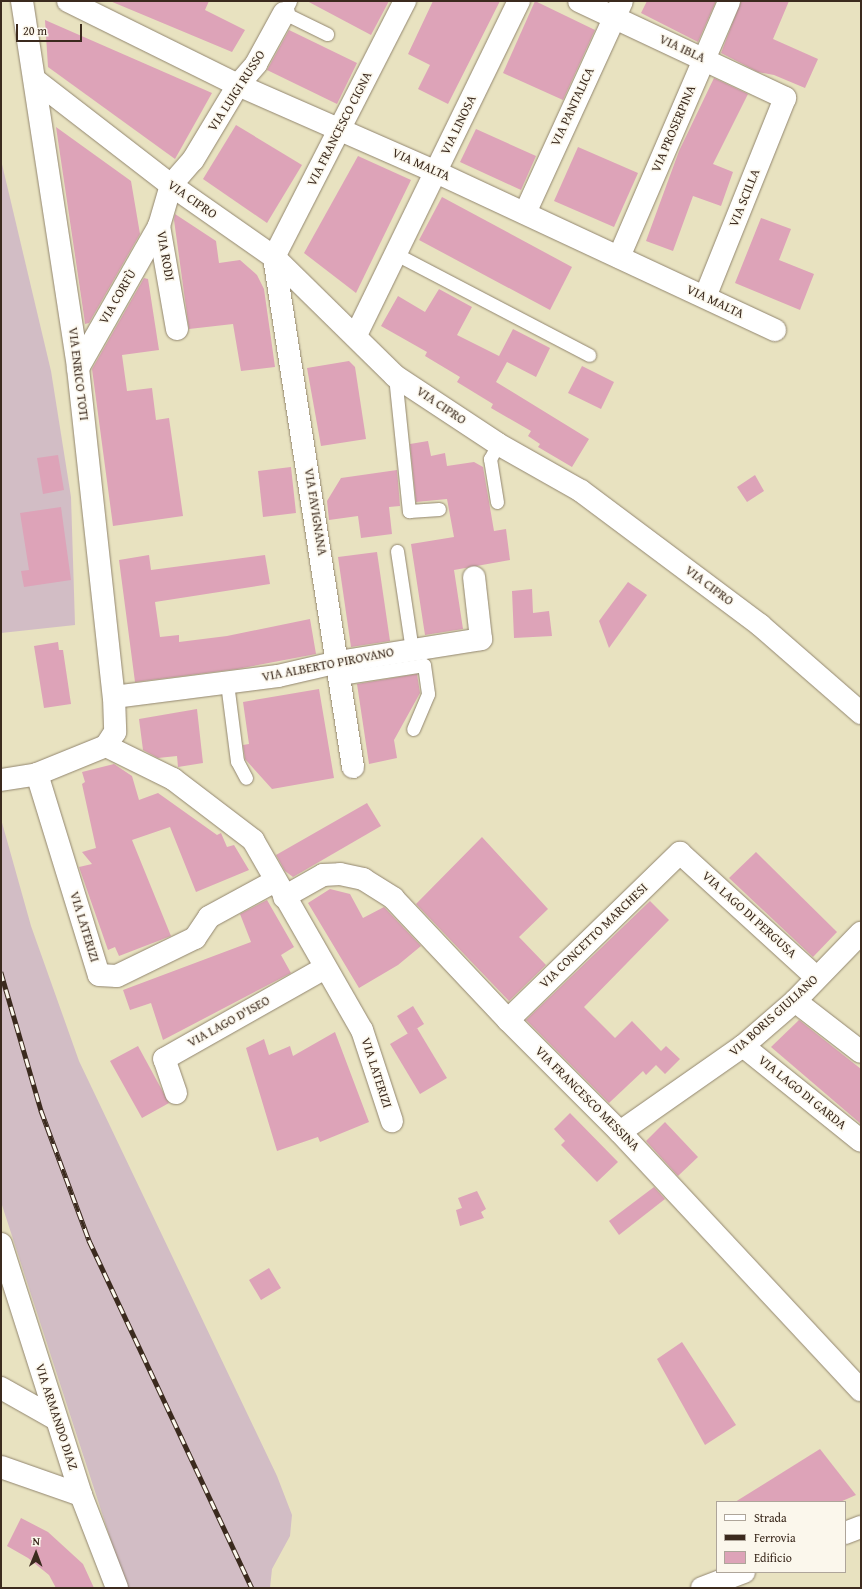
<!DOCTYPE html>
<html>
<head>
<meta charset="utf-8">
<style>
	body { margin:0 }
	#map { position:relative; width:862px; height:1589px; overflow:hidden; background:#e8e2c0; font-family:"Gentium Book Plus",serif }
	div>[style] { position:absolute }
	.industrial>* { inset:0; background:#d2bdc5 }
	.building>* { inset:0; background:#dda3b8 }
	.roads { filter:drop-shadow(0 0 1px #92866f) drop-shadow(0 0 1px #92866f) }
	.lane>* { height:13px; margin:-6.5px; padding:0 6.5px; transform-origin:6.5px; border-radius:6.5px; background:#fff }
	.street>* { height:22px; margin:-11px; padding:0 11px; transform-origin:11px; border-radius:11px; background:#fff }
	.rail>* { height:4.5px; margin-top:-2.25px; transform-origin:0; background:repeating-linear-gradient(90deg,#fbf7ec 0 9px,#3b2a1e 0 18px); box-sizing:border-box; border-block:1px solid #3b2a1e }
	span { translate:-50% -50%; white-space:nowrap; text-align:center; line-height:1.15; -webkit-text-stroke:3px #fbf7ec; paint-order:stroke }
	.street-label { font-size:13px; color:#3b2a1e }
	.frame { position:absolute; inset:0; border:2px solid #3b2a1e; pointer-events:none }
	.legend { position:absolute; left:716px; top:1501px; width:130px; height:72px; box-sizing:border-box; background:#fbf7ec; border:1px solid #aea59a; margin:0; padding:5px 7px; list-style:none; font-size:12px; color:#3b2a1e }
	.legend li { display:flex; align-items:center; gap:8px; height:20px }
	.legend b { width:20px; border:1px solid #aea59a }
	.north { position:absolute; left:16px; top:1533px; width:40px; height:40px; -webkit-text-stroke:3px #fbf7ec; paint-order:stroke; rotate:1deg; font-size:11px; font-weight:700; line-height:16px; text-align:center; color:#3b2a1e }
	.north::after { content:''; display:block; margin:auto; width:14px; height:18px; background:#3b2a1e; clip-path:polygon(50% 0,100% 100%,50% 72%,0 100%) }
	.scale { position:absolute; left:16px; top:24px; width:66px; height:18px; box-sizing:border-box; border:2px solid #3b2a1e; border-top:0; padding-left:5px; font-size:12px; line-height:14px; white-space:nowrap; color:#3b2a1e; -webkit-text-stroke:3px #fbf7ec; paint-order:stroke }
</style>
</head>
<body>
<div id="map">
	<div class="industrial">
		<div style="clip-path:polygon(1px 160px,51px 371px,71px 497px,75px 625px,1px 633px)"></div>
		<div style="clip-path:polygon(1px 819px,31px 926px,79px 1061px,277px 1476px,292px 1515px,290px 1536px,272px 1569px,270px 1588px,126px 1587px,1px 1202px)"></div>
	</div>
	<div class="building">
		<div style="clip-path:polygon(110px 1px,209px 1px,205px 10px,245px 30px,232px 52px)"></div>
		<div style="clip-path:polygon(307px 1px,389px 1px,371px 35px)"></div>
		<div style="clip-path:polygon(433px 1px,500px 1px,448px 104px,418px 89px,430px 65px,408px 54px)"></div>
		<div style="clip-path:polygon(535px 1px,595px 30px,563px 100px,503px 73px)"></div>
		<div style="clip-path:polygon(647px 1px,716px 1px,698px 42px,641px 13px)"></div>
		<div style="clip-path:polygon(741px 1px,789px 1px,773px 39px,818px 59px,805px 88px,774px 75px,758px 72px,721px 53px)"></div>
		<div style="clip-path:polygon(45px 20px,212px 93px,175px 159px,48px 67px)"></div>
		<div style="clip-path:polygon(289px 30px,357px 63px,337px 104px,267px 70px)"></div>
		<div style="clip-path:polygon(714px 78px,748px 94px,713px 164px,733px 172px,721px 206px,693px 196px,673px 251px,646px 241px,679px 151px)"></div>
		<div style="clip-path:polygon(236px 125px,302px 165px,267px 223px,203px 179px)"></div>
		<div style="clip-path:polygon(56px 127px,131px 181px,140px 234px,89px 323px,85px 324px,84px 316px)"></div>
		<div style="clip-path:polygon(476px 129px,536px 156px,521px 190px,460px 162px)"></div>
		<div style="clip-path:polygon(578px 147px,638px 173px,614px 227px,554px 201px)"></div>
		<div style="clip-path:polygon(358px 156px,411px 180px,356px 293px,304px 253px)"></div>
		<div style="clip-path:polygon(442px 197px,572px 267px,550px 310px,419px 240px)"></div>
		<div style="clip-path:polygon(175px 214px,216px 241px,219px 263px,240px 260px,257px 275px,264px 289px,275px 367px,241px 371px,233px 324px,189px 329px,174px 220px)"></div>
		<div style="clip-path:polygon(761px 218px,791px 229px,779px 260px,814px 274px,800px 310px,735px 283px)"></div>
		<div style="clip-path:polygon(144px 278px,148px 279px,159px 350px,122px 355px,127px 391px,152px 388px,156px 420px,169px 418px,183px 516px,113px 526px,92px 369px)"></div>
		<div style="clip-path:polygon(439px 289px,472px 307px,457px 335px,499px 356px,513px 329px,550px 348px,536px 377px,507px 362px,496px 382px,589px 439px,572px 467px,538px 447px,540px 444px,528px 436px,531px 431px,491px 408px,493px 404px,457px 382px,460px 377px,425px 356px,427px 352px,381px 326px,398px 296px,425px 312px)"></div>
		<div style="clip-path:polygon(349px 361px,355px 367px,366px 439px,321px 446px,307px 368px)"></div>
		<div style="clip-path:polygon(582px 366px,614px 382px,601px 409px,568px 393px)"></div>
		<div style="clip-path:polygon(428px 441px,431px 456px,445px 453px,447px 466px,474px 462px,483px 467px,494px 531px,506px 529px,510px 560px,454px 570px,463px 629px,425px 635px,411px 544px,454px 537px,447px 499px,416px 502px,410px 444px)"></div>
		<div style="clip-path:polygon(58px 455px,64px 490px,43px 494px,37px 458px)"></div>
		<div style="clip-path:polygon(291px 467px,296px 513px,263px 517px,258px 471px)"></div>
		<div style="clip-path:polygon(397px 470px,400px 506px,389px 507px,392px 534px,361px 538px,358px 516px,329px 520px,327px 501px,341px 478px)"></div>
		<div style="clip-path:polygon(755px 475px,764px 491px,747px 502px,737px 487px)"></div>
		<div style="clip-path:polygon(61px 507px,71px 580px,24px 587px,21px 571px,29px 570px,20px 513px)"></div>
		<div style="clip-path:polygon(377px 552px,390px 641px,351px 647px,338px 557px)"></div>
		<div style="clip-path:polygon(149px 555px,151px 570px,265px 555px,270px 584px,155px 602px,160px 637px,179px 635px,179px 642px,227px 636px,310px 619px,316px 654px,237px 669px,135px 682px,119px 560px)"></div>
		<div style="clip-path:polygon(628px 582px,647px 595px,609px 648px,599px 621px)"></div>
		<div style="clip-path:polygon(532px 589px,533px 613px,549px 611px,552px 636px,514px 638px,512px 591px)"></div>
		<div style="clip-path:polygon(58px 642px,59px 650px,63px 650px,71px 704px,44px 708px,34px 646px)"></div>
		<div style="clip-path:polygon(417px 674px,420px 693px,394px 740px,397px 758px,369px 764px,357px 684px)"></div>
		<div style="clip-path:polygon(319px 689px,334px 778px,272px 789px,245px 759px,243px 745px,249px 744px,243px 702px)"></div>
		<div style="clip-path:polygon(197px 709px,203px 763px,178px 767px,177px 756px,158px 758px,143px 750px,139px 719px)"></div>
		<div style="clip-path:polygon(114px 764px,132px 776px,139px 800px,158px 793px,217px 835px,221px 833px,227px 847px,234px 845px,249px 870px,196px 892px,170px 827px,132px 840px,171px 936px,119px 956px,115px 947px,108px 950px,79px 867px,92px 864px,82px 852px,96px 848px,82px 784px,85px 782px,82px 772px)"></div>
		<div style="clip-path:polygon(367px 803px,381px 826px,293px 877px,285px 871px,276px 855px)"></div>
		<div style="clip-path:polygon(482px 837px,548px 909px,519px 937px,546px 965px,509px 1001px,416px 904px)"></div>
		<div style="clip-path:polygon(756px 852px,837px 932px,813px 957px,729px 878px)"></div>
		<div style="clip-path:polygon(330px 889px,350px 894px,363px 918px,384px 907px,421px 946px,398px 965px,359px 988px,308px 903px)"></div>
		<div style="clip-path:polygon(267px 900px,294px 947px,281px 955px,291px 973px,163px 1040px,151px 1003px,130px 1010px,123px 990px,251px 942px,240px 914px)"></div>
		<div style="clip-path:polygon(650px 901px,669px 920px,584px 1007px,615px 1038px,632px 1021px,661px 1051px,666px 1046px,680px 1059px,665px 1074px,656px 1065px,646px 1075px,643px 1071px,609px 1103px,526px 1020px)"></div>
		<div style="clip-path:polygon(413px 1006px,424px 1024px,408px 1034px,397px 1016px)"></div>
		<div style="clip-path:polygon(799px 1020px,861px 1069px,861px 1124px,771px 1047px)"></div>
		<div style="clip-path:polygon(417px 1028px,447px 1078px,420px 1094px,390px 1044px)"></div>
		<div style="clip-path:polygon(335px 1032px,369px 1122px,320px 1142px,318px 1137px,277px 1151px,246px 1048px,264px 1039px,269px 1055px,290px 1046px,293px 1056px)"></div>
		<div style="clip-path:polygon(138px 1046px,169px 1103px,142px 1118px,110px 1061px)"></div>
		<div style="clip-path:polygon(570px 1113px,618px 1162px,597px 1182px,561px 1145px,565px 1141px,554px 1129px)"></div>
		<div style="clip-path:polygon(665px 1122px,698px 1157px,678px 1176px,646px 1141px)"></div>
		<div style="clip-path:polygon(654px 1187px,665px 1199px,619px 1235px,609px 1221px)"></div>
		<div style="clip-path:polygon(477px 1191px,486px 1209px,481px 1212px,484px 1218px,460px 1226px,456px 1210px,462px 1208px,458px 1198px)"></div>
		<div style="clip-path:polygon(269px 1268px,281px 1288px,261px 1300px,249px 1280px)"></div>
		<div style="clip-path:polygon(682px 1342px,736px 1425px,705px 1445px,657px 1359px)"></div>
		<div style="clip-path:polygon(820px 1449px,856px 1495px,840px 1502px,735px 1502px)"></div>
		<div style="clip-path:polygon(21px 1518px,48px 1532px,83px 1564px,94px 1588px,56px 1588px,49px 1575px,28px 1558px,7px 1546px)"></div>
	</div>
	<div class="roads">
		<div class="lane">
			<div style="left:290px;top:1px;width:13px;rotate:117deg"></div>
			<div style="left:284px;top:13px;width:48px;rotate:26deg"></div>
			<div style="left:396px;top:254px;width:218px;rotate:27.6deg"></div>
			<div style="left:395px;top:376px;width:136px;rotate:84.1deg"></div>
			<div style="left:409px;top:511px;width:30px;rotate:-4deg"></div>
			<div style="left:497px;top:502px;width:44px;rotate:-99.2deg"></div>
			<div style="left:490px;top:459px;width:17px;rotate:-62deg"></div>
			<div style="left:397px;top:551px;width:100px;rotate:81.4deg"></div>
			<div style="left:340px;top:678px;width:85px;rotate:-8.8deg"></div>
			<div style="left:424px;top:665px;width:29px;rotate:82deg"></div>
			<div style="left:428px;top:694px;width:38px;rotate:113deg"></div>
			<div style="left:227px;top:683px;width:79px;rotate:82.7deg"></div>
			<div style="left:237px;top:761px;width:19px;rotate:62deg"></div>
		</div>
		<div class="street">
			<div style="left:22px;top:1px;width:371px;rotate:81.3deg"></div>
			<div style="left:78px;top:368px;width:331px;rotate:83.8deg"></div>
			<div style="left:114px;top:697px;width:35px;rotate:88deg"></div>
			<div style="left:115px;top:732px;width:17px;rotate:123deg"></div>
			<div style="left:68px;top:1px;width:190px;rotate:26.3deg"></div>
			<div style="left:238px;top:85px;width:216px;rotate:23.7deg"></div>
			<div style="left:436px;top:172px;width:374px;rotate:25deg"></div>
			<div style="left:579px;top:1px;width:228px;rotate:25.2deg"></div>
			<div style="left:785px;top:98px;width:214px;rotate:111.9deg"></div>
			<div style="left:35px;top:80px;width:172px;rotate:37.7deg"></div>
			<div style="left:171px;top:185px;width:126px;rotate:35deg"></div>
			<div style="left:274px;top:257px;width:170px;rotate:44.5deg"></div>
			<div style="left:395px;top:376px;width:123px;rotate:33.4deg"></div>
			<div style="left:498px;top:444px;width:95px;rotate:29.5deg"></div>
			<div style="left:581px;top:491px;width:224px;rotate:36.8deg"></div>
			<div style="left:760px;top:625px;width:134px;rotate:41.1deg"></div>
			<div style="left:525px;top:213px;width:233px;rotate:-65.4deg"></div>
			<div style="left:619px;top:257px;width:278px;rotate:-66.7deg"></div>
			<div style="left:177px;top:329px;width:105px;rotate:-99.9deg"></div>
			<div style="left:159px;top:226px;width:43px;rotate:-73.7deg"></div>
			<div style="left:171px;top:185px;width:33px;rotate:-49deg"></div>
			<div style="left:193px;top:160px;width:87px;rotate:-59deg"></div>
			<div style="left:238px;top:85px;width:28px;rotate:-49deg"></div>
			<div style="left:256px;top:64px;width:58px;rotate:-61.2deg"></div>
			<div style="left:356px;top:335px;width:372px;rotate:-64deg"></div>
			<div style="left:78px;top:368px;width:163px;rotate:-60.3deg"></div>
			<div style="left:114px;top:697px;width:165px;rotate:-7.3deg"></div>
			<div style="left:278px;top:676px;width:62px;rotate:-13.1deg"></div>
			<div style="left:338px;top:662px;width:145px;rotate:-9.1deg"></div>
			<div style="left:481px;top:639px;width:62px;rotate:-96.4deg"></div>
			<div style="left:353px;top:767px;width:516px;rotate:-98.81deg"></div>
			<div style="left:274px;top:257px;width:288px;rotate:-62.9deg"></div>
			<div style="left:37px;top:774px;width:210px;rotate:72.9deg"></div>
			<div style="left:99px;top:975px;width:18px;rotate:3deg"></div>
			<div style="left:117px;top:976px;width:87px;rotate:-26deg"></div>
			<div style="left:195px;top:938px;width:25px;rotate:-56deg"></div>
			<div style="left:209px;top:917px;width:75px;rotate:-28.6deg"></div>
			<div style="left:1px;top:780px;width:36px;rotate:-9deg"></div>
			<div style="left:37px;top:774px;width:74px;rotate:-22.1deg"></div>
			<div style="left:106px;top:746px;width:75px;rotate:26.2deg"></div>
			<div style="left:173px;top:779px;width:101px;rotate:37.3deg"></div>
			<div style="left:253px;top:840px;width:219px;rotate:60.2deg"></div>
			<div style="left:362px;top:1030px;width:96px;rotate:71.8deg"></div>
			<div style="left:284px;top:897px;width:45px;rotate:-29.4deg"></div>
			<div style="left:323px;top:875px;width:17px;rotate:-3deg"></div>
			<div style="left:340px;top:874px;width:24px;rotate:12deg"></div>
			<div style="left:363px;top:879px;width:36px;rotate:32deg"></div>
			<div style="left:393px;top:898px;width:168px;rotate:46.7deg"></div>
			<div style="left:508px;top:1020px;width:158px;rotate:45deg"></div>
			<div style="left:620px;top:1132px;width:353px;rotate:47deg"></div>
			<div style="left:795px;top:1001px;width:83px;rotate:37.7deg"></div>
			<div style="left:508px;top:1020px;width:240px;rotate:-44.2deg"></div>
			<div style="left:680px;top:853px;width:185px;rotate:42.4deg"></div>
			<div style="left:743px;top:1046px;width:151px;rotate:38.8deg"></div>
			<div style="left:176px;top:1093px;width:36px;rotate:-109deg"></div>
			<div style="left:164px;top:1059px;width:185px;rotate:-29.5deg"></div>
			<div style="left:620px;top:1132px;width:150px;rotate:-35deg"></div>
			<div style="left:743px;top:1046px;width:69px;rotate:-40.9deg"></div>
			<div style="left:795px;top:1001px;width:95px;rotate:-45.9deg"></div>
			<div style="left:1px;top:1244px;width:263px;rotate:72.3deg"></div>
			<div style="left:81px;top:1495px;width:100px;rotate:68.8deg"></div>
			<div style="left:1px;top:1388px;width:63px;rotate:29.4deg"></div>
			<div style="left:1px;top:1467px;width:85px;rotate:19.3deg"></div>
			<div style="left:845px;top:1533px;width:17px;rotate:-21deg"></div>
			<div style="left:702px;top:1588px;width:45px;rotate:-20.9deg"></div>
		</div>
	</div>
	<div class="rail">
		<div style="left:1px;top:972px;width:144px;rotate:73.8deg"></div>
		<div style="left:41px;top:1110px;width:139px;rotate:69.7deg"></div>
		<div style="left:89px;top:1240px;width:384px;rotate:64.9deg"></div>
	</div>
	<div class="street-label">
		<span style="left:682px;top:49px;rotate:25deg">VIA IBLA</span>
		<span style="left:237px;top:91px;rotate:-57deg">VIA LUIGI RUSSO</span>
		<span style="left:573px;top:107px;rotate:-65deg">VIA PANTALICA</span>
		<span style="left:459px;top:125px;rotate:-64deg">VIA LINOSA</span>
		<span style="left:340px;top:129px;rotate:-63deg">VIA FRANCESCO CIGNA</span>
		<span style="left:674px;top:129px;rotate:-67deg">VIA PROSERPINA</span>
		<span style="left:421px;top:165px;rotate:24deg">VIA MALTA</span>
		<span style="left:745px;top:198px;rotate:-68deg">VIA SCILLA</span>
		<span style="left:192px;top:200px;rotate:35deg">VIA CIPRO</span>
		<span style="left:165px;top:256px;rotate:80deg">VIA RODI</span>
		<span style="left:118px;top:297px;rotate:-60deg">VIA CORFÙ</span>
		<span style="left:715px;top:302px;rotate:25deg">VIA MALTA</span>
		<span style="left:78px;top:374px;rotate:83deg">VIA ENRICO TOTI</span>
		<span style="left:441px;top:406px;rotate:34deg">VIA CIPRO</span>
		<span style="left:315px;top:512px;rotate:81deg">VIA FAVIGNANA</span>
		<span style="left:709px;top:586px;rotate:37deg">VIA CIPRO</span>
		<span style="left:328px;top:665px;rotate:-11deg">VIA ALBERTO PIROVANO</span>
		<span style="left:749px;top:915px;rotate:42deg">VIA LAGO DI PERGUSA</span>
		<span style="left:84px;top:927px;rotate:73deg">VIA LATERIZI</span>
		<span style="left:594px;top:936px;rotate:-44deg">VIA CONCETTO MARCHESI</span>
		<span style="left:774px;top:1016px;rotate:-42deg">VIA BORIS GIULIANO</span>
		<span style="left:229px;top:1022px;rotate:-29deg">VIA LAGO D'ISEO</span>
		<span style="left:376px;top:1073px;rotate:72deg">VIA LATERIZI</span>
		<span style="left:802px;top:1093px;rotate:39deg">VIA LAGO DI GARDA</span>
		<span style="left:587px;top:1099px;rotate:45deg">VIA FRANCESCO MESSINA</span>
		<span style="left:56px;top:1417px;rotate:72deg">VIA ARMANDO DIAZ</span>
	</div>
	<div class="frame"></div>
	<ul class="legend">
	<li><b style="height:5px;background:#fff"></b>Strada</li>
	<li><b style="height:5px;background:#3b2a1e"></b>Ferrovia</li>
	<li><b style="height:11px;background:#dda3b8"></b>Edificio</li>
	</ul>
	<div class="north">N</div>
	<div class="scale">20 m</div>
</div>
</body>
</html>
